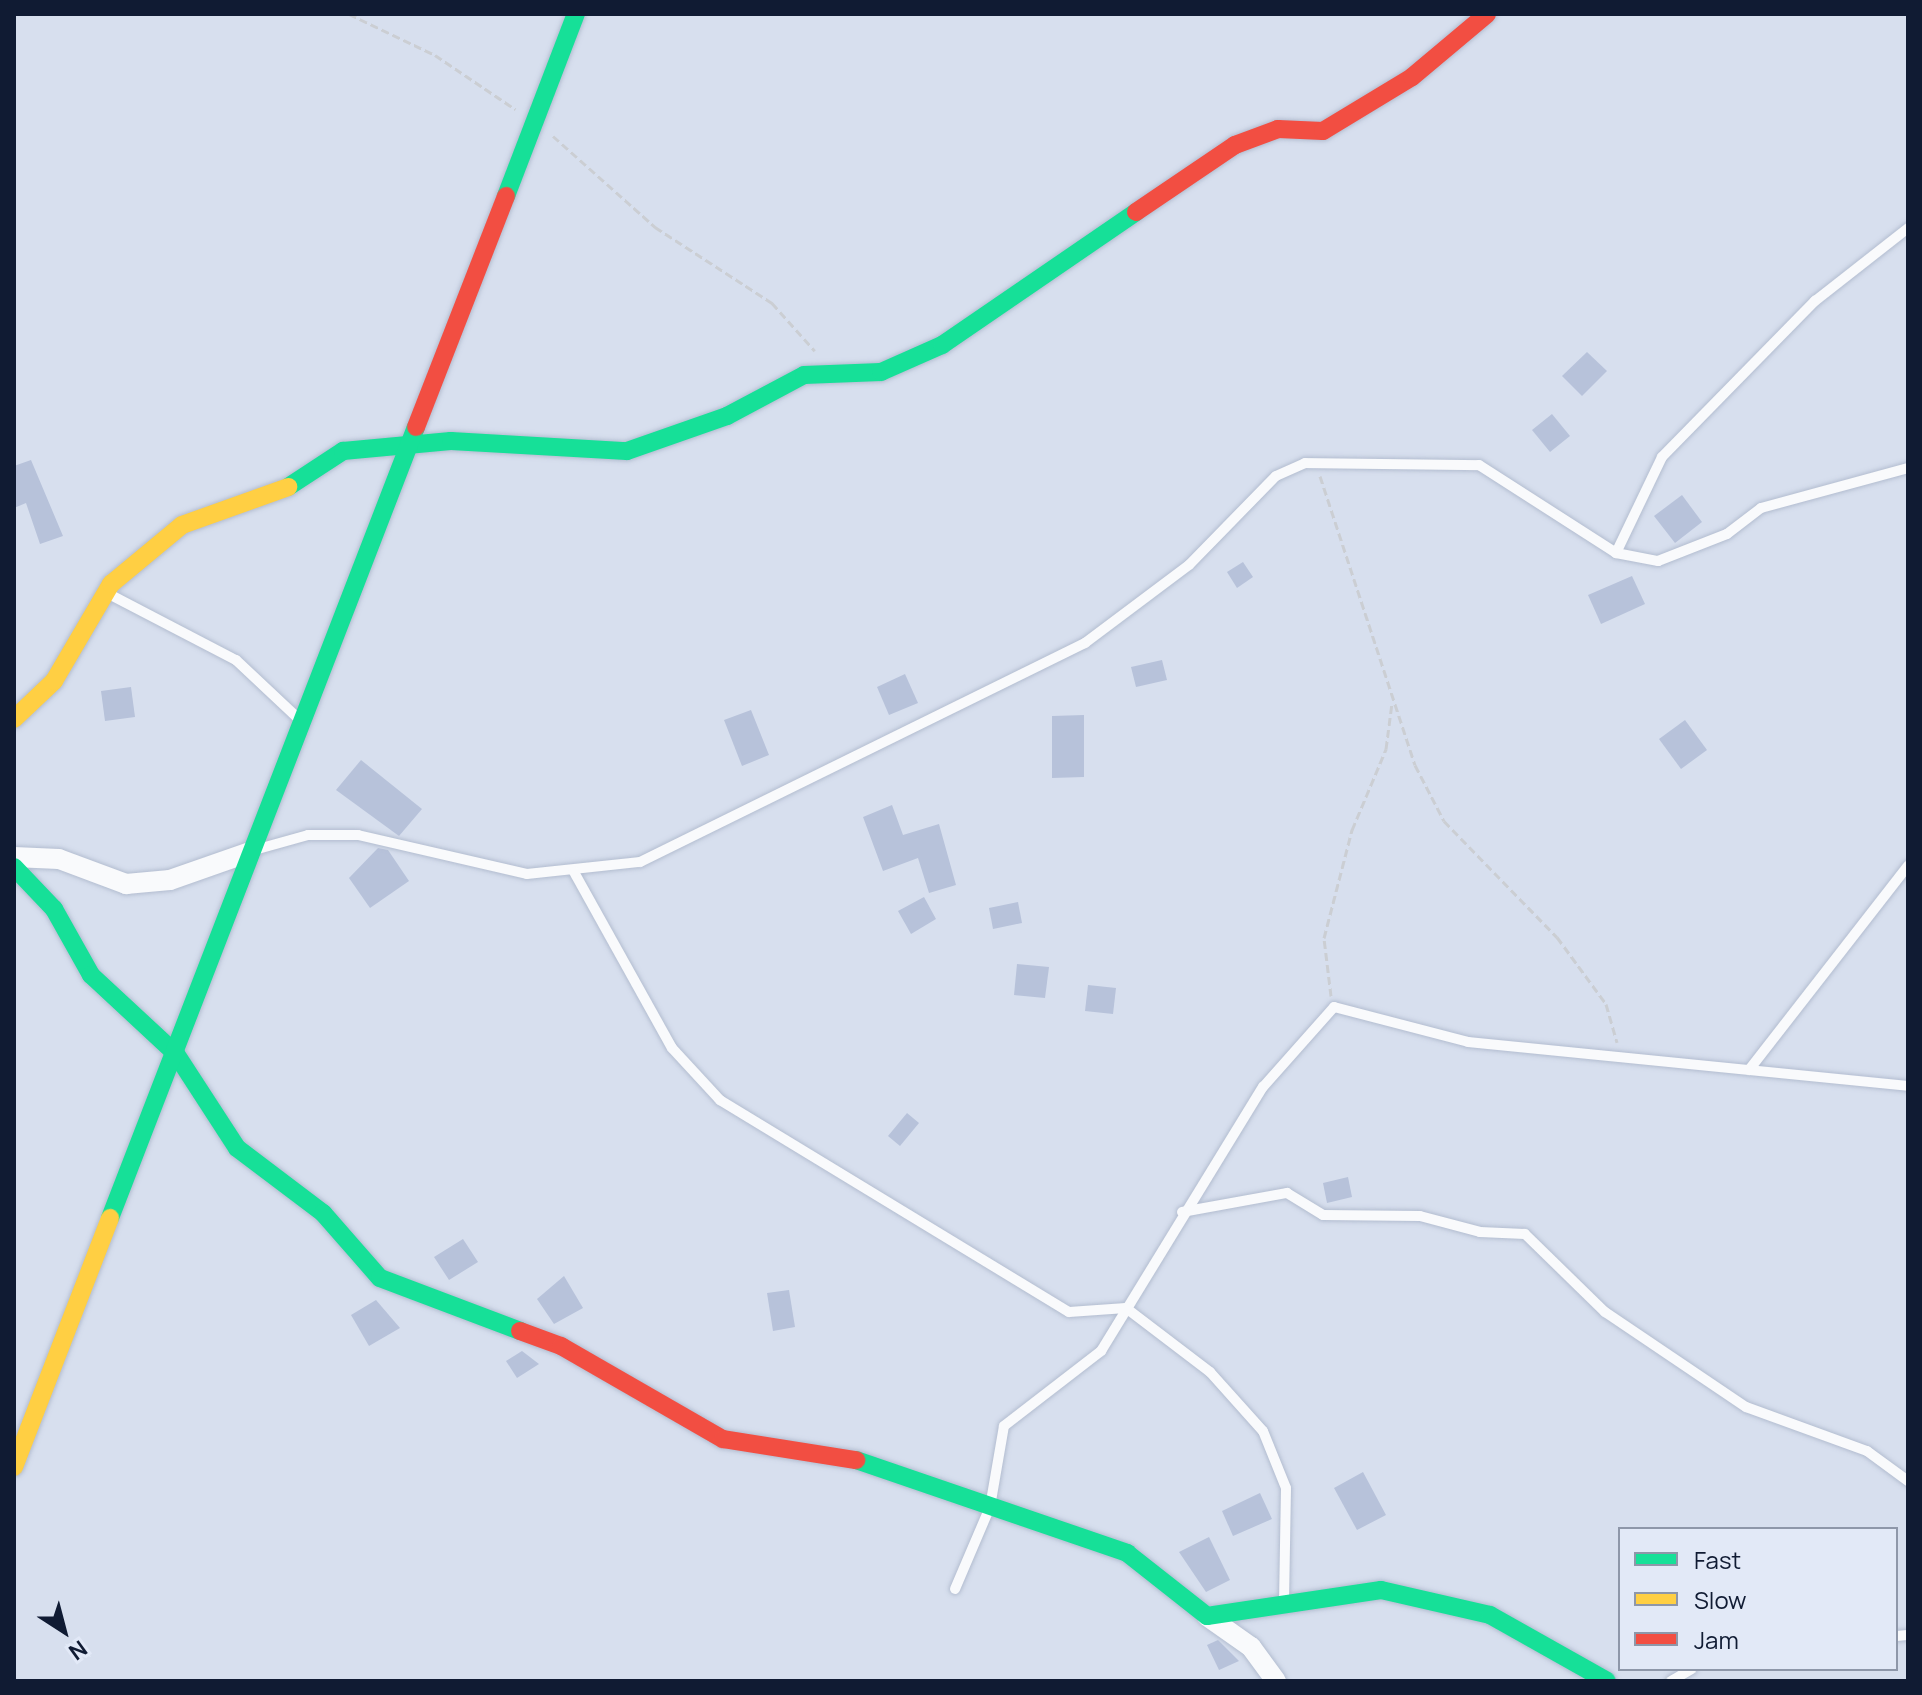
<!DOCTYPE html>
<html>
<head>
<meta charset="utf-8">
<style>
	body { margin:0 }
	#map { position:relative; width:1922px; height:1695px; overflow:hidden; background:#d7dfee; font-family:Manrope,sans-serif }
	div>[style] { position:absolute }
	.building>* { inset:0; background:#b7c2da }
	.path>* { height:3px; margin-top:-1.5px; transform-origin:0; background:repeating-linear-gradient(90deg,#cbced3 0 8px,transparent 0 12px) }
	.roads { filter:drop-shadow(0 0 2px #b3bdd0) drop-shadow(0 0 2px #b3bdd0) }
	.lane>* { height:10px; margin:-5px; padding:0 5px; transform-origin:5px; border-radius:5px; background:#f9fafc }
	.street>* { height:20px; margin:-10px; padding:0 10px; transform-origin:10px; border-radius:10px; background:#f9fafc }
	.fast>* { height:18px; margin:-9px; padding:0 9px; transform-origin:9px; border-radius:9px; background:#16e098 }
	.slow>* { height:18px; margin:-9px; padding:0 9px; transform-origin:9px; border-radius:9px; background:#ffcf43 }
	.jam>* { height:18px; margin:-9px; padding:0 9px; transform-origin:9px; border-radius:9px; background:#f24e42 }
	span { translate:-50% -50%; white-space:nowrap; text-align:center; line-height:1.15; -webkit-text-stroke:6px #e2e9f7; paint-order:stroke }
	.frame { position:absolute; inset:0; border:16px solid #101b33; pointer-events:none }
	.legend { position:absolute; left:1618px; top:1527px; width:280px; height:144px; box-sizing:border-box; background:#e2e9f7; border:2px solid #8e97a9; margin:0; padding:10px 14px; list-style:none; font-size:24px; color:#101b33 }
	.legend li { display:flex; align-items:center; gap:16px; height:40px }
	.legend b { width:40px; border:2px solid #8e97a9 }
	.north { position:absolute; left:24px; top:1591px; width:80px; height:80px; -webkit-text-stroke:6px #e2e9f7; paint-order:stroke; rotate:144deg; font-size:22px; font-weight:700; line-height:32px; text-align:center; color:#101b33 }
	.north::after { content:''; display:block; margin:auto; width:28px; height:36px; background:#101b33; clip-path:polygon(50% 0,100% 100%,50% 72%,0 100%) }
</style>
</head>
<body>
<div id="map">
	<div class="building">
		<div style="clip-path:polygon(1587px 352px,1607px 371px,1582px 396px,1562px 376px)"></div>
		<div style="clip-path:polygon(1552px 414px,1570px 436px,1550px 452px,1532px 430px)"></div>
		<div style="clip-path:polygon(31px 460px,63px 536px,40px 544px,26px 503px,14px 508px,14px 466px)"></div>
		<div style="clip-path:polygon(1682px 495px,1702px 522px,1675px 543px,1654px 516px)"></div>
		<div style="clip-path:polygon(1243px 562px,1253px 577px,1237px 588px,1227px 572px)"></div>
		<div style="clip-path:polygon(1632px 576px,1645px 604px,1601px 624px,1588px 595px)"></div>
		<div style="clip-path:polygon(1162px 660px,1167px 680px,1136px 687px,1131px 667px)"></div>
		<div style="clip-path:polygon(905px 674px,918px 703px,889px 715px,877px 687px)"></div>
		<div style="clip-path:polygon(131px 687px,135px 717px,105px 721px,101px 691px)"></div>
		<div style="clip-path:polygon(751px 710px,769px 755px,742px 766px,724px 720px)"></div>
		<div style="clip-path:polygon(1084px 715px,1084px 777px,1052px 778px,1052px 716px)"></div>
		<div style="clip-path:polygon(1685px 720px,1707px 750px,1681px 769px,1659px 739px)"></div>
		<div style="clip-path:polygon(361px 760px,422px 809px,399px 836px,336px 790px)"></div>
		<div style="clip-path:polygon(892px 805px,903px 835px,939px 824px,956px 885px,929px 893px,918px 858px,883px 871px,863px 817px)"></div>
		<div style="clip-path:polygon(378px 848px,388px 850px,409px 881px,370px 908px,349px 878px)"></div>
		<div style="clip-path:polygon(924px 897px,936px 919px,911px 934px,898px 911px)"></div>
		<div style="clip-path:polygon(1018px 902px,1022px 923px,993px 929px,989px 908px)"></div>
		<div style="clip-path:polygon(1017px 964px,1049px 967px,1045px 998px,1014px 995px)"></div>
		<div style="clip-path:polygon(1088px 985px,1116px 988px,1113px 1014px,1085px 1011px)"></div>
		<div style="clip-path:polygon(907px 1113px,919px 1123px,900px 1146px,888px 1136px)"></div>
		<div style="clip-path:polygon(1348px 1177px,1352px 1197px,1327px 1203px,1323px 1183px)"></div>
		<div style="clip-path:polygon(463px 1239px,478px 1262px,449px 1280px,434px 1257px)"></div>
		<div style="clip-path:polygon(564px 1276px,583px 1308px,554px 1324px,537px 1299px)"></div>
		<div style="clip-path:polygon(789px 1290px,795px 1327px,773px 1331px,767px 1293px)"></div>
		<div style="clip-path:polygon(376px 1300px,400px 1328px,369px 1346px,351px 1315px)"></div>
		<div style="clip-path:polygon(522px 1351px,539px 1364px,517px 1378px,506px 1361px)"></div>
		<div style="clip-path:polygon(1363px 1472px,1386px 1515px,1357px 1530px,1334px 1488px)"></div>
		<div style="clip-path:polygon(1260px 1493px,1272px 1519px,1233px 1536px,1222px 1511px)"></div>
		<div style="clip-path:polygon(1209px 1537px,1230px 1580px,1206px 1592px,1179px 1552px)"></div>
		<div style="clip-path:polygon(1218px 1640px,1239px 1661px,1219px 1670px,1207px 1645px)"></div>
	</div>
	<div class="path">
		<div style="left:349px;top:14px;width:95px;rotate:25.5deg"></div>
		<div style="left:435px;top:55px;width:97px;rotate:34deg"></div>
		<div style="left:553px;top:136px;width:137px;rotate:41.7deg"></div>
		<div style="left:655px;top:227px;width:140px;rotate:33deg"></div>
		<div style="left:772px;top:303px;width:64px;rotate:48.1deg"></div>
		<div style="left:1320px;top:476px;width:304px;rotate:71.8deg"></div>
		<div style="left:1415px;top:765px;width:63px;rotate:62.6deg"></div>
		<div style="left:1444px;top:821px;width:162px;rotate:45.8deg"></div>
		<div style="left:1557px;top:937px;width:83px;rotate:53.8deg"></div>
		<div style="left:1606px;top:1004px;width:40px;rotate:74deg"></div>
		<div style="left:1331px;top:996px;width:58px;rotate:-96.9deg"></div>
		<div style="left:1324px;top:938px;width:112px;rotate:-75.5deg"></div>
		<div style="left:1352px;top:830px;width:88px;rotate:-67.2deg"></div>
		<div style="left:1386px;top:749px;width:46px;rotate:-82.6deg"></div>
	</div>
	<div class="roads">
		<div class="lane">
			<div style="left:1616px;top:553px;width:106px;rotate:-64.4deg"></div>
			<div style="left:1662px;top:457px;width:219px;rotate:-45.6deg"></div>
			<div style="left:1815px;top:301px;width:118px;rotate:-38.1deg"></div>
			<div style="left:109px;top:594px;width:143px;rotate:27.5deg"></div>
			<div style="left:236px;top:660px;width:88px;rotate:43.2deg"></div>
			<div style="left:258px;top:849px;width:52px;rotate:-15.6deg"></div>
			<div style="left:308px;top:835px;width:50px"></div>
			<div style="left:358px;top:835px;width:173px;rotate:13deg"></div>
			<div style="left:527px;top:874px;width:114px;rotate:-6.1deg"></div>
			<div style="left:640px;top:862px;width:496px;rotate:-26.2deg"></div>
			<div style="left:1085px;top:643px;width:130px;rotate:-36.9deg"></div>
			<div style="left:1189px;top:565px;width:124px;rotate:-45.7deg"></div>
			<div style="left:1276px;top:476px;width:32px;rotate:-24deg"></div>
			<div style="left:1305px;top:463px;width:174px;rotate:0.7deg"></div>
			<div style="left:1479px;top:465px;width:163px;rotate:32.7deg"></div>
			<div style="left:1616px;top:553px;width:43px;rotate:10.8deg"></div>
			<div style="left:1658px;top:561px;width:74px;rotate:-21.4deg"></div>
			<div style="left:1727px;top:534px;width:43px;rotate:-37.4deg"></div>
			<div style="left:1761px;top:508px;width:152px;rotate:-15.2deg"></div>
			<div style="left:574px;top:872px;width:201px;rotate:60.9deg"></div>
			<div style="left:672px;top:1048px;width:71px;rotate:47.3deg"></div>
			<div style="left:720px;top:1100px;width:408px;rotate:31.3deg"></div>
			<div style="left:1069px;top:1312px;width:57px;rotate:-4deg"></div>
			<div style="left:1126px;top:1308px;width:106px;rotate:37.3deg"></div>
			<div style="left:1210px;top:1372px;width:79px;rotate:48.1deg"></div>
			<div style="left:1263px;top:1431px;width:61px;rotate:68deg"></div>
			<div style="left:1286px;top:1488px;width:113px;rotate:91deg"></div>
			<div style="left:1749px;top:1070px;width:259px;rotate:-52.1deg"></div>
			<div style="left:1182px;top:1212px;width:107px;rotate:-10.3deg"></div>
			<div style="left:1287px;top:1193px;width:42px;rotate:31.4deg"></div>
			<div style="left:1323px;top:1215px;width:97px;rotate:0.6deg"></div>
			<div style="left:1420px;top:1216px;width:62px;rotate:14.9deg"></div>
			<div style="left:1480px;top:1232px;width:45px;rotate:2.5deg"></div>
			<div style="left:1525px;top:1234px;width:112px;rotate:44.3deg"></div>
			<div style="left:1605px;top:1312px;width:170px;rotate:34deg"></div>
			<div style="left:1746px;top:1407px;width:129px;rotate:20deg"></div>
			<div style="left:1867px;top:1451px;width:51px;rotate:36.2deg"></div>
			<div style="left:955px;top:1589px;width:89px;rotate:-66.9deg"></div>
			<div style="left:990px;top:1507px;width:82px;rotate:-80.2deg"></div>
			<div style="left:1004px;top:1426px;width:123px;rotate:-37.7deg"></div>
			<div style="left:1101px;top:1351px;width:310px;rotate:-58.5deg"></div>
			<div style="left:1263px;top:1087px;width:107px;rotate:-48.4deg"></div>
			<div style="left:1334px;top:1007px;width:138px;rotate:14.6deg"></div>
			<div style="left:1468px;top:1042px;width:442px;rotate:5.7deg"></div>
			<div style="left:1896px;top:1636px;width:12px;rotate:-5deg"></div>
			<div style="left:1671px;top:1681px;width:24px;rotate:-30deg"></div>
		</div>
		<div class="street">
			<div style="left:14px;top:857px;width:45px;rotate:2.5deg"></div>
			<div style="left:59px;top:859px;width:72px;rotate:20.5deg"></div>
			<div style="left:126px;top:884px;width:44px;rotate:-5.2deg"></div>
			<div style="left:170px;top:880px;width:85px;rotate:-19.3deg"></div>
			<div style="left:1207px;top:1616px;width:54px;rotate:35.2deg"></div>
			<div style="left:1251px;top:1647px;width:42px;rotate:53.7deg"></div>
		</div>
		<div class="fast">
			<div style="left:506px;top:196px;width:195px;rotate:-69deg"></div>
			<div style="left:288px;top:487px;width:66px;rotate:-33.2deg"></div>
			<div style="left:343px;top:451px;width:108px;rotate:-5.3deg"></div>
			<div style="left:451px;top:441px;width:176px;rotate:3.3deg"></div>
			<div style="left:627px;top:451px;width:106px;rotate:-19.3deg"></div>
			<div style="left:727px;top:416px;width:87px;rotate:-28deg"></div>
			<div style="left:804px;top:375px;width:77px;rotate:-2.2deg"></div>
			<div style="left:881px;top:372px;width:67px;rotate:-23.9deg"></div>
			<div style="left:942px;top:345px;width:235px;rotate:-34.4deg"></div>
			<div style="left:14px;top:867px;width:58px;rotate:46.4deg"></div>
			<div style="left:54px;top:909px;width:76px;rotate:60.7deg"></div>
			<div style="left:91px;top:975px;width:116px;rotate:42.9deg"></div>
			<div style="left:176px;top:1054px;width:112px;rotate:57deg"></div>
			<div style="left:237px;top:1148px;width:108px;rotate:37.1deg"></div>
			<div style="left:323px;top:1213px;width:86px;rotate:48.8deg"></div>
			<div style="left:380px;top:1278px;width:150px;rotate:20.7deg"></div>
			<div style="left:110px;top:1218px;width:848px;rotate:-68.85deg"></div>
			<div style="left:856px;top:1460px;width:287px;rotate:18.9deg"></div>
			<div style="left:1127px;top:1553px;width:102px;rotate:38.2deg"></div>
			<div style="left:1207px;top:1616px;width:176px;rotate:-8.5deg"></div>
			<div style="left:1381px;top:1590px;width:112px;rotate:12.9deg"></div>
			<div style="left:1490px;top:1615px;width:134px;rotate:29.4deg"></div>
		</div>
		<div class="slow">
			<div style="left:14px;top:719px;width:55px;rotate:-43.5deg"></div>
			<div style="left:54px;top:681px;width:113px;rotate:-59.6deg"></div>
			<div style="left:111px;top:584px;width:92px;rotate:-39.7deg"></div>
			<div style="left:182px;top:525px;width:113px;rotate:-19.7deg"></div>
			<div style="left:14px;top:1467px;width:267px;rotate:-68.9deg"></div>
		</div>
		<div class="jam">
			<div style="left:1136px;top:212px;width:120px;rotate:-34.1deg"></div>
			<div style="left:1235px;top:145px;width:46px;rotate:-20.4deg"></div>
			<div style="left:1278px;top:129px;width:45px;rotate:2.5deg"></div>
			<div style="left:1323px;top:131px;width:104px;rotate:-31.2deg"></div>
			<div style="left:1412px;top:77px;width:98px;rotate:-40deg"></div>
			<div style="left:416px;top:427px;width:248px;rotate:-68.7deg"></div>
			<div style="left:520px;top:1331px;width:44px;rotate:20.1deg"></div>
			<div style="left:561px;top:1346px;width:187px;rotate:29.9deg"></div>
			<div style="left:723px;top:1439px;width:135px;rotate:9deg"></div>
		</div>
	</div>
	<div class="frame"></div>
	<ul class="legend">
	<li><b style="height:10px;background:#16e098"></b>Fast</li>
	<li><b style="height:10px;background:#ffcf43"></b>Slow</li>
	<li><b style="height:10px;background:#f24e42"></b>Jam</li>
	</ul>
	<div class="north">N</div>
</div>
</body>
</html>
